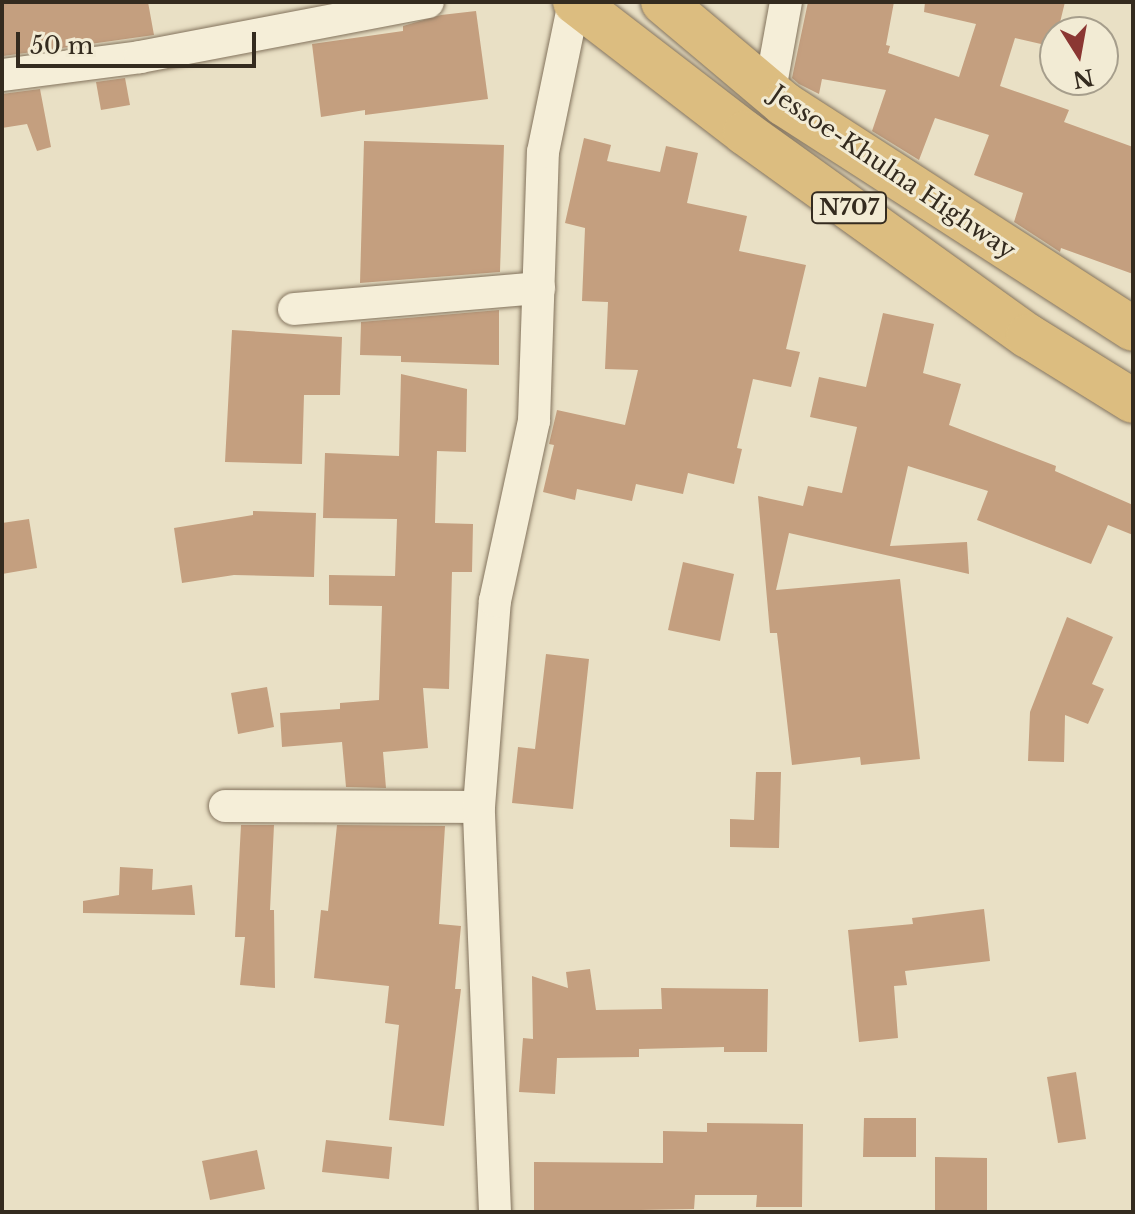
<!DOCTYPE html>
<html>
<head>
<meta charset="utf-8">
<style>
	body { margin:0 }
	#map { position:relative; width:1135px; height:1214px; overflow:hidden; background:#e9e0c5; font-family:"Libre Baskerville",serif }
	div>[style] { position:absolute }
	.building>* { inset:0; background:#c49f7f }
	.roads { filter:drop-shadow(0 0 2px #83735d) drop-shadow(0 0 2px #83735d) }
	.minor>* { height:32px; margin:-16px; padding:0 16px; transform-origin:16px; border-radius:16px; background:#f5eed8 }
	.trunk>* { height:44px; margin:-22px; padding:0 22px; transform-origin:22px; border-radius:22px; background:#dcbd80 }
	span { translate:-50% -50%; white-space:nowrap; text-align:center; line-height:1.15; -webkit-text-stroke:6px #f2ebd4; paint-order:stroke }
	.shield-label span { padding:2px 6px; background:#f2ebd4; border:2px solid; border-radius:6px; -webkit-text-stroke-width:0 }
	.shield-label { font-size:22px; color:#342b1f; font-weight:700 }
	.street-label { font-size:24px; color:#342b1f }
	.frame { position:absolute; inset:0; border:4px solid #342b1f; pointer-events:none }
	.north { position:absolute; left:1039px; top:16px; width:80px; height:80px; box-sizing:border-box; background:#f2ebd4; border:2px solid #a69e8c; border-radius:50%; rotate:169deg; font-size:22px; font-weight:700; line-height:32px; text-align:center; color:#342b1f }
	.north::after { content:''; display:block; margin:auto; width:28px; height:36px; background:#8b3733; clip-path:polygon(50% 0,100% 100%,50% 72%,0 100%) }
	.scale { position:absolute; left:16px; top:32px; width:240px; height:36px; box-sizing:border-box; border:4px solid #342b1f; border-top:0; padding-left:10px; font-size:24px; line-height:28px; white-space:nowrap; color:#342b1f; -webkit-text-stroke:6px #f2ebd4; paint-order:stroke }
</style>
</head>
<body>
<div id="map">
	<div class="building">
		<div style="clip-path:polygon(2px 2px,148px 2px,154px 35px,90px 44px,89px 40px,69px 47px,3px 56px)"></div>
		<div style="clip-path:polygon(808px 2px,894px 2px,886px 45px,890px 46px,888px 53px,959px 77px,976px 24px,924px 12px,925px 2px,1065px 2px,1054px 47px,1015px 38px,1000px 86px,1069px 110px,1064px 122px,1133px 147px,1133px 274px,1061px 248px,1060px 252px,1014px 222px,1023px 193px,974px 175px,989px 135px,935px 118px,919px 160px,872px 131px,886px 90px,822px 79px,819px 94px,799px 84px,792px 78px)"></div>
		<div style="clip-path:polygon(476px 11px,488px 99px,365px 115px,365px 110px,321px 117px,312px 44px,403px 31px,403px 26px,441px 15px)"></div>
		<div style="clip-path:polygon(125px 78px,130px 105px,101px 110px,96px 82px)"></div>
		<div style="clip-path:polygon(40px 89px,51px 147px,37px 151px,27px 124px,2px 128px,2px 94px)"></div>
		<div style="clip-path:polygon(584px 138px,611px 145px,607px 161px,660px 172px,666px 146px,698px 153px,687px 203px,747px 216px,739px 251px,806px 265px,786px 349px,800px 352px,791px 387px,753px 379px,737px 448px,742px 449px,734px 484px,688px 473px,683px 494px,636px 484px,632px 501px,577px 489px,575px 500px,543px 492px,554px 445px,549px 444px,557px 410px,625px 425px,638px 370px,605px 369px,608px 302px,582px 301px,585px 228px,565px 223px)"></div>
		<div style="clip-path:polygon(364px 141px,504px 145px,500px 272px,360px 283px)"></div>
		<div style="clip-path:polygon(499px 310px,499px 365px,401px 362px,401px 356px,360px 355px,361px 322px)"></div>
		<div style="clip-path:polygon(883px 313px,934px 324px,923px 373px,961px 384px,949px 425px,1056px 466px,1055px 471px,1133px 505px,1133px 535px,1108px 525px,1091px 564px,977px 520px,988px 491px,908px 466px,890px 546px,967px 542px,969px 574px,789px 533px,776px 590px,900px 579px,920px 759px,861px 765px,860px 757px,792px 765px,777px 633px,770px 633px,758px 496px,803px 506px,808px 486px,842px 493px,857px 427px,810px 417px,819px 377px,866px 387px)"></div>
		<div style="clip-path:polygon(232px 330px,342px 337px,340px 395px,304px 395px,302px 464px,225px 462px)"></div>
		<div style="clip-path:polygon(401px 374px,467px 389px,466px 452px,437px 451px,435px 523px,473px 524px,472px 572px,452px 572px,449px 689px,423px 688px,428px 748px,383px 752px,386px 788px,346px 787px,342px 742px,282px 747px,280px 713px,340px 709px,340px 703px,379px 700px,382px 606px,329px 605px,329px 575px,395px 576px,397px 519px,323px 518px,325px 453px,399px 456px)"></div>
		<div style="clip-path:polygon(253px 511px,316px 513px,314px 577px,234px 575px,182px 583px,174px 528px,253px 515px)"></div>
		<div style="clip-path:polygon(29px 519px,37px 568px,2px 574px,2px 523px)"></div>
		<div style="clip-path:polygon(683px 562px,734px 574px,720px 641px,668px 630px)"></div>
		<div style="clip-path:polygon(1067px 617px,1113px 637px,1092px 684px,1104px 689px,1088px 724px,1065px 715px,1064px 762px,1028px 761px,1030px 712px)"></div>
		<div style="clip-path:polygon(546px 654px,589px 659px,573px 809px,512px 803px,518px 747px,535px 749px)"></div>
		<div style="clip-path:polygon(267px 687px,274px 727px,238px 734px,231px 693px)"></div>
		<div style="clip-path:polygon(756px 772px,781px 772px,779px 848px,730px 847px,730px 819px,754px 820px)"></div>
		<div style="clip-path:polygon(241px 825px,274px 825px,270px 910px,274px 910px,275px 988px,240px 985px,245px 937px,235px 937px)"></div>
		<div style="clip-path:polygon(337px 825px,445px 826px,439px 924px,461px 926px,455px 989px,461px 989px,444px 1126px,389px 1120px,399px 1025px,385px 1023px,389px 986px,314px 978px,321px 910px,328px 911px)"></div>
		<div style="clip-path:polygon(120px 867px,153px 869px,152px 890px,192px 885px,195px 915px,83px 913px,83px 901px,119px 895px)"></div>
		<div style="clip-path:polygon(984px 909px,990px 961px,905px 971px,907px 985px,894px 986px,898px 1038px,859px 1042px,848px 930px,913px 924px,912px 918px)"></div>
		<div style="clip-path:polygon(590px 969px,596px 1010px,662px 1009px,661px 988px,768px 989px,767px 1052px,724px 1052px,724px 1047px,639px 1049px,639px 1057px,557px 1058px,555px 1094px,519px 1092px,523px 1038px,533px 1039px,532px 976px,568px 988px,566px 972px)"></div>
		<div style="clip-path:polygon(1076px 1072px,1086px 1139px,1058px 1143px,1047px 1077px)"></div>
		<div style="clip-path:polygon(864px 1118px,916px 1118px,916px 1157px,863px 1157px)"></div>
		<div style="clip-path:polygon(707px 1123px,803px 1124px,802px 1207px,756px 1207px,757px 1195px,695px 1195px,694px 1209px,534px 1212px,534px 1162px,663px 1163px,663px 1131px,707px 1132px)"></div>
		<div style="clip-path:polygon(326px 1140px,392px 1147px,389px 1179px,322px 1172px)"></div>
		<div style="clip-path:polygon(257px 1150px,265px 1189px,210px 1200px,202px 1161px)"></div>
		<div style="clip-path:polygon(935px 1157px,987px 1158px,987px 1212px,935px 1212px)"></div>
	</div>
	<div class="roads">
		<div class="minor">
			<div style="left:2px;top:75px;width:139px;rotate:-7.4deg"></div>
			<div style="left:140px;top:57px;width:293px;rotate:-10.8deg"></div>
			<div style="left:770px;top:90px;width:89px;rotate:-79.7deg"></div>
			<div style="left:294px;top:309px;width:246px;rotate:-4.9deg"></div>
			<div style="left:225px;top:806px;width:254px;rotate:0.2deg"></div>
			<div style="left:495px;top:1212px;width:405px;rotate:-92.3deg"></div>
			<div style="left:479px;top:807px;width:207px;rotate:-85.6deg"></div>
			<div style="left:495px;top:601px;width:184px;rotate:-77.8deg"></div>
			<div style="left:534px;top:421px;width:269px;rotate:-88.1deg"></div>
			<div style="left:543px;top:152px;width:153px;rotate:-78.3deg"></div>
		</div>
		<div class="trunk">
			<div style="left:575px;top:2px;width:215px;rotate:37.6deg"></div>
			<div style="left:745px;top:133px;width:348px;rotate:35.7deg"></div>
			<div style="left:1028px;top:336px;width:123px;rotate:31.8deg"></div>
			<div style="left:663px;top:2px;width:158px;rotate:40.1deg"></div>
			<div style="left:784px;top:104px;width:415px;rotate:32.8deg"></div>
		</div>
	</div>
	<div class="shield-label">
		<span style="left:849px;top:208px">N707</span>
	</div>
	<div class="street-label">
		<span style="left:893px;top:172px;rotate:34deg">Jessoe-Khulna Highway</span>
	</div>
	<div class="frame"></div>
	<div class="north">N</div>
	<div class="scale">50 m</div>
</div>
</body>
</html>
